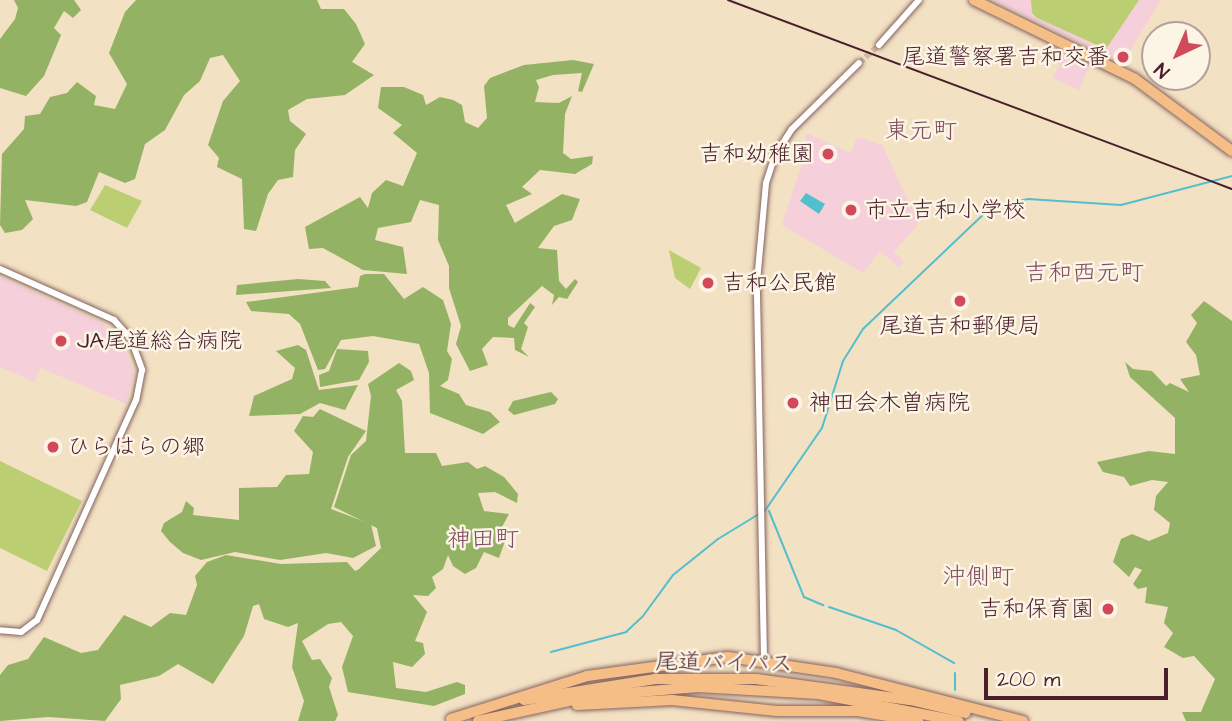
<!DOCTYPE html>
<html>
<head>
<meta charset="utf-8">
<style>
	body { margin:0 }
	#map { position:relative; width:1232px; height:721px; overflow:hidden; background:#f3e1c3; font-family:"Architects Daughter","Klee One",sans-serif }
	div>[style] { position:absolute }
	.built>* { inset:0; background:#f5cfda }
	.green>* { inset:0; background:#bbcf72 }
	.forest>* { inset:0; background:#94b264 }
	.water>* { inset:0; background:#53bfcd }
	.stream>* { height:2px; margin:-1px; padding:0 1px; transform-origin:1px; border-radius:1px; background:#53bfcd }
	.minor-tunnel>* { height:6px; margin-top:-3px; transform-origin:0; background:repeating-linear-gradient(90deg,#d1baa5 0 6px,transparent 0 9px) }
	.roads { filter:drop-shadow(0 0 2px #856360) drop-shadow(0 0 2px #856360) }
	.minor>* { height:6px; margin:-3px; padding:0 3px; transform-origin:3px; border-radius:3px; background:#fff }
	.highway>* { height:10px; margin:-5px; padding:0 5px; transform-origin:5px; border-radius:5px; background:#f6be87 }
	.rail>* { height:2px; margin:-1px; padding:0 1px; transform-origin:1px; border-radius:1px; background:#4a1f2b }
	.dots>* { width:19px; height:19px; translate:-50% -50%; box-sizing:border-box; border:4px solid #fcf5e5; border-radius:50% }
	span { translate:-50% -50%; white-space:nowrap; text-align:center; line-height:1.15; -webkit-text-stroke:5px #fcf5e5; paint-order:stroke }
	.poi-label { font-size:23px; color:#4a1f2b }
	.right { translate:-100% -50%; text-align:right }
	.left { translate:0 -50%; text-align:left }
	.street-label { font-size:23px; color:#4a1f2b }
	.neighbourhood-label { font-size:24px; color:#814f62 }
	.north { position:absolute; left:1141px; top:21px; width:70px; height:70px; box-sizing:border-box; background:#fcf5e5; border:2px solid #b59f9b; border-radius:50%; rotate:224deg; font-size:19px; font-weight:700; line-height:28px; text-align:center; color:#4a1f2b }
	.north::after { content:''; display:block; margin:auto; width:24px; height:32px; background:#d1495b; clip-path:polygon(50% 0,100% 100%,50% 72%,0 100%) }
	.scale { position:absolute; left:984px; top:668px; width:184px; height:32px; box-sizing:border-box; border:4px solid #4a1f2b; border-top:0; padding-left:9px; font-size:21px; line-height:24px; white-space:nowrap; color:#4a1f2b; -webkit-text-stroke:5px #fcf5e5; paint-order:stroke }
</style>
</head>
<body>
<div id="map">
	<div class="built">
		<div style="clip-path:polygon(993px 0,1161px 0,1128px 54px,1120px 49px,1115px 60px)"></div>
		<div style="clip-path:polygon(1065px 52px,1090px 64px,1079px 90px,1053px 78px)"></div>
		<div style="clip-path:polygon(806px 133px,851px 153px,857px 137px,882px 145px,919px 223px,894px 252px,904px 262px,899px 267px,880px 251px,863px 273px,782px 225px,804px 157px)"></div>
		<div style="clip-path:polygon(0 277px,101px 322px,120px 338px,134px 372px,126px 404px,41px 368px,34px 382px,0 367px)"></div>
	</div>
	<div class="green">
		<div style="clip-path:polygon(1031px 0,1139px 0,1106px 49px,1037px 18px,1032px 13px)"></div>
		<div style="clip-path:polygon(105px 185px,142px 201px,127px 228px,90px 210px)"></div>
		<div style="clip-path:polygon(669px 250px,701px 268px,690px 289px,675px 278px)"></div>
		<div style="clip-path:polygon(0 461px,82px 501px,47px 571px,0 548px)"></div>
	</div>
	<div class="forest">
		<div style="clip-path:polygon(14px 0,74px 0,81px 10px,73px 18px,64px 11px,54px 28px,61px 35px,44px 76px,26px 96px,0 88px,0 39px,15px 19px,18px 8px)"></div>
		<div style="clip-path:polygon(136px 0,317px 0,321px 9px,344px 9px,356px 24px,365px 44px,352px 62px,374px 75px,345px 95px,307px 99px,288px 110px,290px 121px,306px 134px,295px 150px,293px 177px,278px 180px,268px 194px,256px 231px,244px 229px,242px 179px,217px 167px,219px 158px,208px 145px,223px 101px,240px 81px,223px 55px,210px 58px,200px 81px,184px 95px,165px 130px,145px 144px,135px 179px,125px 183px,99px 172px,87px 202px,76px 206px,25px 200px,33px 219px,22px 230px,5px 233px,0 225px,2px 154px,24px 129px,25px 116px,40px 114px,50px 97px,67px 93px,77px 82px,96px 96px,94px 105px,115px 109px,127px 84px,109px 53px,125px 12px)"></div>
		<div style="clip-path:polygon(573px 60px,594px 64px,582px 92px,578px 91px,582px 73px,553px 75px,536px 80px,539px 87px,535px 102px,559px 103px,572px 96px,565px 114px,563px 153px,571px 159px,593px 156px,592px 164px,575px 174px,540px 170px,522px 187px,532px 194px,506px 205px,515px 223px,562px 194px,580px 199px,572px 220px,554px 226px,538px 248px,557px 250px,559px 281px,566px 289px,575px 279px,578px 282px,567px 299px,559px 297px,552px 305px,554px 295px,542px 286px,508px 318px,508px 325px,514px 328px,530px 303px,535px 307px,524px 323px,528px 327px,521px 349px,529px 357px,515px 350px,514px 338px,493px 337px,482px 349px,488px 365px,470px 371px,456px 344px,461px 326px,449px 288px,449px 266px,438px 240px,439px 205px,420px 200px,411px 222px,378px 228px,375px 240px,403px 247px,407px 274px,363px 270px,323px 248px,309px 249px,305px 227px,360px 197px,368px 208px,372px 193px,386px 180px,403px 186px,417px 153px,393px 133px,402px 125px,378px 108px,381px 87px,404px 87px,423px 95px,426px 105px,440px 97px,453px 100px,462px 105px,465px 122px,478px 128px,487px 118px,484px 86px,490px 78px,524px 65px)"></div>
		<div style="clip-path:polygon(365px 274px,384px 274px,404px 299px,423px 287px,443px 300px,451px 324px,447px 351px,452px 359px,448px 380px,440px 386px,459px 394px,466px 405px,490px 412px,500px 422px,483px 434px,430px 413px,429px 373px,419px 344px,373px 336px,341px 340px,325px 369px,318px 370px,300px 324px,289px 314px,251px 311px,246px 302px,358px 287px,360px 276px)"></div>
		<div style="clip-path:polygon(298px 279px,325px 281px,331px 288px,236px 295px,237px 285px)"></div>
		<div style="clip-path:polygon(1204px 301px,1232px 321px,1232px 721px,1186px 721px,1182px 712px,1201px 712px,1215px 679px,1194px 656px,1183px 658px,1164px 647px,1173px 633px,1164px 623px,1168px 607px,1145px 603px,1147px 587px,1138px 589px,1133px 584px,1142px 570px,1135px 567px,1129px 577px,1113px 562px,1121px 539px,1132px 534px,1149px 541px,1168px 533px,1170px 523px,1154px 510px,1156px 496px,1168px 482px,1152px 480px,1130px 486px,1124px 477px,1103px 472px,1097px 462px,1149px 451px,1175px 454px,1175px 418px,1130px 377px,1125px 362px,1133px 369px,1152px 371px,1166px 386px,1170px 383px,1189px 392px,1180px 379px,1200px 375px,1196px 355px,1186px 342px,1197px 323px,1191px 315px)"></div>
		<div style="clip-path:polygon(298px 345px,306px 350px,319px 390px,358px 385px,345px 410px,320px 403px,300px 414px,249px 416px,254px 396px,292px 379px,295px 368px,276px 351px)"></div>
		<div style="clip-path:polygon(337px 349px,368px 351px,369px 362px,359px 380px,320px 387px,319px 375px,329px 371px)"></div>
		<div style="clip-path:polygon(399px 363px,411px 371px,414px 380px,396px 390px,402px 401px,405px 453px,436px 453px,442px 466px,468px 462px,477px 469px,485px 466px,504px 477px,518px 494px,517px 503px,495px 492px,478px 493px,484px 511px,509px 514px,502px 527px,505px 541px,499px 558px,484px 552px,476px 568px,465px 574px,453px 566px,448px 555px,443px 569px,432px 577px,436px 588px,428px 596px,413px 595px,427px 612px,415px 641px,423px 643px,425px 654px,412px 667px,393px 662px,396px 688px,426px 692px,457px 682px,465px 685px,465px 694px,434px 706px,348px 692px,342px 667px,353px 636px,341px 622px,328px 624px,302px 641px,312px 660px,320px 659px,332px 678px,329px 687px,338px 715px,335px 721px,298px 721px,304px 701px,292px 667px,298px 623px,288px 627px,264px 619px,259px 604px,253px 606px,244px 636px,213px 684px,178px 664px,159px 676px,120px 685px,121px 699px,105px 721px,48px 717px,0 721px,0 675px,8px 665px,28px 659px,44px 637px,81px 653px,98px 650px,124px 615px,151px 627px,170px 613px,186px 615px,197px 585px,195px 576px,207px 562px,226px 555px,281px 564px,347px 562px,355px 571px,359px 569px,381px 548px,377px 528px,334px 507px,351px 455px,366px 441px,371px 396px,368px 384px)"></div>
		<div style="clip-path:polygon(551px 392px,558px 399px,555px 404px,514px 415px,508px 410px,513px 401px)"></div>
		<div style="clip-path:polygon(320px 409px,366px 431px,348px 457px,331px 509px,371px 524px,376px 546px,353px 558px,326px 553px,280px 560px,235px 552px,201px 560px,183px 553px,170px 542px,161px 531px,164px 523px,182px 512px,186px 501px,194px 508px,193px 515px,239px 520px,239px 488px,277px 487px,286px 475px,309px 474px,313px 452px,294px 431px,303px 416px,313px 417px)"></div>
	</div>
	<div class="water">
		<div style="clip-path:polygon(806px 193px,825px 204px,819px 214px,800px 201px)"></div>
	</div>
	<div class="stream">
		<div style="left:769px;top:511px;width:93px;rotate:67.9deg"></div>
		<div style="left:804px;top:597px;width:21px;rotate:23deg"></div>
		<div style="left:764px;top:512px;width:102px;rotate:-55.4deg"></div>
		<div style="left:822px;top:428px;width:70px;rotate:-72.6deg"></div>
		<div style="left:843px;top:361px;width:38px;rotate:-58deg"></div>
		<div style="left:863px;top:329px;width:177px;rotate:-43.6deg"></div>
		<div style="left:991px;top:207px;width:38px;rotate:-12deg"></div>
		<div style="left:1028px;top:199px;width:93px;rotate:3.7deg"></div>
		<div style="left:1121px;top:205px;width:115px;rotate:-14.6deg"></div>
		<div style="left:829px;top:607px;width:71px;rotate:18.9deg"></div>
		<div style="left:896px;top:630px;width:67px;rotate:29.6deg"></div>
		<div style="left:551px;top:652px;width:78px;rotate:-14.9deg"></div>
		<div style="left:626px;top:632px;width:23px;rotate:-43deg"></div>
		<div style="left:643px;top:616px;width:51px;rotate:-53.8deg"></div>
		<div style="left:673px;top:575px;width:58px;rotate:-38.7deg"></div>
		<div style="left:718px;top:539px;width:48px;rotate:-31.4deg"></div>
		<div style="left:955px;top:673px;width:17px;rotate:90deg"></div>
	</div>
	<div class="minor-tunnel">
		<div style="left:859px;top:63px;width:27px;rotate:-42deg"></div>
	</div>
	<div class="roads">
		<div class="minor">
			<div style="left:879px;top:45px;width:60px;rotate:-48.4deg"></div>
			<div style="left:0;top:269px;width:125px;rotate:24.1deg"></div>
			<div style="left:114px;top:320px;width:25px;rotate:48deg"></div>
			<div style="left:131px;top:339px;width:33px;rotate:70deg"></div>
			<div style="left:142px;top:370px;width:31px;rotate:101deg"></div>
			<div style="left:136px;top:400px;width:241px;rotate:114.2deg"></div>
			<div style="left:37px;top:620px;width:20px;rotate:143deg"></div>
			<div style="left:21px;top:632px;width:21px;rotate:-175deg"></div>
			<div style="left:764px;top:659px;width:377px;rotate:-91.1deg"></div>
			<div style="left:757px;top:282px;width:99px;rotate:-84.8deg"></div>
			<div style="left:766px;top:183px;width:29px;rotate:-72deg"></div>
			<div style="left:775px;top:155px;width:31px;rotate:-57deg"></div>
			<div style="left:792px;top:129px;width:94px;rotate:-44.6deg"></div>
		</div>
		<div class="highway">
			<div style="left:974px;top:0;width:179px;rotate:26.1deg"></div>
			<div style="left:1135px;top:79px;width:121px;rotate:36.6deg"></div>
			<div style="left:524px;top:700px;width:133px;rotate:-9.1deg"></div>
			<div style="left:655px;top:679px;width:101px"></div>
			<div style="left:756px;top:679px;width:155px;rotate:7.8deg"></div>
			<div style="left:910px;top:700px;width:57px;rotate:13.1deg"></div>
			<div style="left:577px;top:705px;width:95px;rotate:-3deg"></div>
			<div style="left:672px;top:700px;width:105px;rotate:6deg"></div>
			<div style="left:776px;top:711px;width:82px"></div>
			<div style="left:858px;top:711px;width:61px;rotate:9.5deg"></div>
			<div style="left:451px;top:719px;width:143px;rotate:-17.5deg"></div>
			<div style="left:587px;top:676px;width:142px;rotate:-7.7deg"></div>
			<div style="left:728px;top:657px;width:109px;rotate:8.4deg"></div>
			<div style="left:836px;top:673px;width:193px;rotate:14.4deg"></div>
			<div style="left:478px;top:721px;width:117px;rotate:-12.4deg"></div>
			<div style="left:592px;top:696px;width:106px;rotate:-4.9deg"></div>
			<div style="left:698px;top:687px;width:121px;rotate:3.3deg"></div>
			<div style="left:819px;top:694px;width:142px;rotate:11deg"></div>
		</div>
	</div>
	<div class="rail">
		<div style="left:728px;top:0;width:538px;rotate:20.56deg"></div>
	</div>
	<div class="dots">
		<div style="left:1123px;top:57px;background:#d1495b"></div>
		<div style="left:828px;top:154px;background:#d1495b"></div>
		<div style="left:851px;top:210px;background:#d1495b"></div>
		<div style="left:708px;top:283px;background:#d1495b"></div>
		<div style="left:960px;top:301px;background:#d1495b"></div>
		<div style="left:61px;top:341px;background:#d1495b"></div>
		<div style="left:793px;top:403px;background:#d1495b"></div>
		<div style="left:53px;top:447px;background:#d1495b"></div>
		<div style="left:1108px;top:609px;background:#d1495b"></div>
	</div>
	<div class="poi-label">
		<span class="right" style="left:1109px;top:57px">尾道警察署吉和交番</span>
		<span class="right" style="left:814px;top:154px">吉和幼稚園</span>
		<span class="left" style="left:865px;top:210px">市立吉和小学校</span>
		<span class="left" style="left:722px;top:283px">吉和公民館</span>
		<span style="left:960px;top:326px">尾道吉和郵便局</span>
		<span class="left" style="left:77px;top:341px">JA尾道総合病院</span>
		<span class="left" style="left:809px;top:403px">神田会木曽病院</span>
		<span class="left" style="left:67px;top:447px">ひらはらの郷</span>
		<span class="right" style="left:1094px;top:609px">吉和保育園</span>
	</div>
	<div class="street-label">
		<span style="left:724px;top:663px;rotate:1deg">尾道バイパス</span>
	</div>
	<div class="neighbourhood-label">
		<span style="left:921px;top:132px">東元町</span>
		<span style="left:1084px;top:274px">吉和西元町</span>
		<span style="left:483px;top:540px">神田町</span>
		<span style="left:978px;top:578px">沖側町</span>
	</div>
	<div class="north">N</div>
	<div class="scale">200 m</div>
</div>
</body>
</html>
